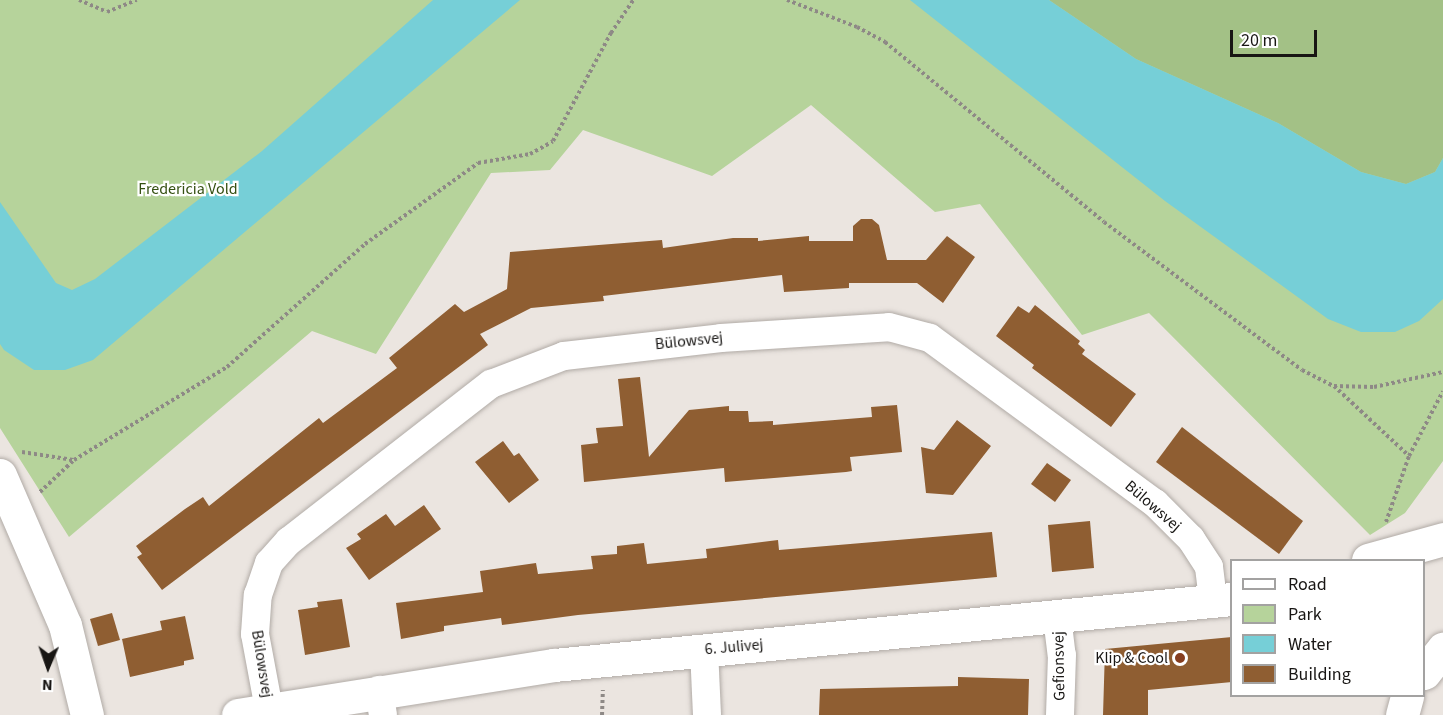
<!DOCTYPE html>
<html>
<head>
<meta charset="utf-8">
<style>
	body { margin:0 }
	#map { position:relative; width:1443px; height:715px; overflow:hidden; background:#ebe5e0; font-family:"Source Sans 3",sans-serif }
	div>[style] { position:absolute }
	.green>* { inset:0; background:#b6d39b }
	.forest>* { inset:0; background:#a3c186 }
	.water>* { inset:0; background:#76cfd7 }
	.building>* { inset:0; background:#8f5e32 }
	.path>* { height:4px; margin-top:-2px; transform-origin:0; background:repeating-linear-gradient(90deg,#8e8986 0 3px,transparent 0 6px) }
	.roads { filter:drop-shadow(0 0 2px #b1aba6) drop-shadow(0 0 2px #b1aba6) }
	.street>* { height:28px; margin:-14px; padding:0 14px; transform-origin:14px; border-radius:14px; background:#fff }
	.secondary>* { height:33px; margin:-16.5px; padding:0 16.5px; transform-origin:16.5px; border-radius:16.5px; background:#fff }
	.dots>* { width:16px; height:16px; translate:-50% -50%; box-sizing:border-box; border:3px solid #fff; border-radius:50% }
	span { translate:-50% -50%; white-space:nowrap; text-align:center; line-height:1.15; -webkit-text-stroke:4.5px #fff; paint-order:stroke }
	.park-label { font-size:16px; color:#355012 }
	.street-label { font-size:16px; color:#181614 }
	.poi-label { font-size:16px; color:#181614 }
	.right { translate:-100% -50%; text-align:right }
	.legend { position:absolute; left:1230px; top:559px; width:195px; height:138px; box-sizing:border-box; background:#fff; border:2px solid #a3a2a1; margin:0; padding:8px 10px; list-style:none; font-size:18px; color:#181614 }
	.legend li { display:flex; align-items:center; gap:12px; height:30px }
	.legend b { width:30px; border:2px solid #a3a2a1 }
	.north { position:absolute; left:18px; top:637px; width:60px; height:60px; -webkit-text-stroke:4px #fff; paint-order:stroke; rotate:182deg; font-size:16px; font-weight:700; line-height:24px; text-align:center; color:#181614 }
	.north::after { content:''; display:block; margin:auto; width:21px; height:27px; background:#181614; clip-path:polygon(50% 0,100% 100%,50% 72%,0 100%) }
	.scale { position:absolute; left:1230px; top:30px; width:87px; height:27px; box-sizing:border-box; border:3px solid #181614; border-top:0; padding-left:8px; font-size:18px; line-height:21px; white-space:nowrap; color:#181614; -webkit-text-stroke:4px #fff; paint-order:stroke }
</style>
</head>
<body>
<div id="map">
	<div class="green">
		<div style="clip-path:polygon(0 0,1443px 0,1443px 461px,1405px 513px,1370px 535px,1149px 313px,1082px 335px,980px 204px,935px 212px,811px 105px,712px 176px,583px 130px,550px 170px,491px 173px,376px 354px,312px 331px,69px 537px,0 428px)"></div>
	</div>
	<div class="forest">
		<div style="clip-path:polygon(1049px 0,1443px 0,1443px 158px,1435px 172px,1406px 184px,1361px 172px,1278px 123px,1136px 59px)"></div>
	</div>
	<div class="water">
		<div style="clip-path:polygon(433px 0,520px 0,93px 360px,65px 370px,34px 370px,4px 350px,0 344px,0 202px,56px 283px,72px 290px,95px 279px,262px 151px)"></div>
		<div style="clip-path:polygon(910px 0,1049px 0,1136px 59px,1278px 123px,1361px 172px,1406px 184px,1435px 172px,1443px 158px,1443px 299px,1419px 321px,1395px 332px,1361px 332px,1328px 319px,1165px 201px)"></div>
	</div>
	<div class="building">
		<div style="clip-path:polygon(861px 219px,872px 219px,879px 225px,887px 260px,926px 260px,947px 236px,975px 257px,943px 303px,917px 283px,849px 283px,849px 288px,784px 292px,782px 275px,603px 296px,604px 301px,531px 308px,480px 334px,488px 345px,162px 590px,137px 557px,142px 554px,136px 546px,185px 509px,203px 497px,209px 506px,319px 418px,323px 423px,397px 368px,389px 358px,455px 304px,464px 312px,507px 289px,510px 252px,662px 240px,663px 248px,733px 238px,758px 238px,758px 241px,809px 236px,809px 241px,853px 241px,853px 226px)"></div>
		<div style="clip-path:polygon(1035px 305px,1080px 341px,1078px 344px,1085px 350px,1082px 354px,1136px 394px,1111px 427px,1032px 368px,1034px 365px,996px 336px,1018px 306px,1029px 313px)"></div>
		<div style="clip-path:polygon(640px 377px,649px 457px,689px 410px,729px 406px,729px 411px,748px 411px,749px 422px,773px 421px,773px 425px,872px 417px,871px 407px,897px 405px,902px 452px,850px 457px,852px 471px,846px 472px,725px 482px,724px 468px,584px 482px,581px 445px,598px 443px,596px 428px,623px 426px,618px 379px)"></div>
		<div style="clip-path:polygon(957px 420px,991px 446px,953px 495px,926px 493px,921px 447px,934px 450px)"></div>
		<div style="clip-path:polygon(1182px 427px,1303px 521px,1279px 554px,1156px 462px)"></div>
		<div style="clip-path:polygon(503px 441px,514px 456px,519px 453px,539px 480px,509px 503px,475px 462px)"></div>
		<div style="clip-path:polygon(1047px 463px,1071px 480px,1055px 502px,1031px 484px)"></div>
		<div style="clip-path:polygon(424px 505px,441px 529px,369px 580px,346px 548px,361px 539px,357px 534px,386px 514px,395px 526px)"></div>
		<div style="clip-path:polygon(1090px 521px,1094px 568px,1052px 572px,1048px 525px)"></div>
		<div style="clip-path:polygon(992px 532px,997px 577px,578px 615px,502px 625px,501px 618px,444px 626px,444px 631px,401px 639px,396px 603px,483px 592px,480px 571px,536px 563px,538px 574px,593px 569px,591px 556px,617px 554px,617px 546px,644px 543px,647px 564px,707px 558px,706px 549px,778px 540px,779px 550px)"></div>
		<div style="clip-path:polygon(342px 599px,350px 647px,305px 655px,298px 610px,318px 607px,317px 602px)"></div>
		<div style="clip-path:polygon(112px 613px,120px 640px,98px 646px,90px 619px)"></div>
		<div style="clip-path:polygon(185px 616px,194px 659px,184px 661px,184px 665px,130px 677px,122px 639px,162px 630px,160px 621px)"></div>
		<div style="clip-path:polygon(1232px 637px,1232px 682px,1148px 690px,1148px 715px,1103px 715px,1105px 649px)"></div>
		<div style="clip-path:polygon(958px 677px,1029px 679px,1028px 715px,819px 715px,820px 689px,958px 686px)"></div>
	</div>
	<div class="path">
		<div style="left:79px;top:0;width:30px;rotate:23deg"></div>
		<div style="left:107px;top:12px;width:32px;rotate:-22deg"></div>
		<div style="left:787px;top:0;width:75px;rotate:21.1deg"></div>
		<div style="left:857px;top:27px;width:32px;rotate:28deg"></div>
		<div style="left:885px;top:42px;width:283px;rotate:39.4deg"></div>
		<div style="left:1104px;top:222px;width:247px;rotate:36.8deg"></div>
		<div style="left:1302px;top:370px;width:36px;rotate:27deg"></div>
		<div style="left:1334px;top:386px;width:40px;rotate:1.4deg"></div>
		<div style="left:1374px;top:387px;width:71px;rotate:-12.3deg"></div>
		<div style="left:1334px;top:386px;width:103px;rotate:43deg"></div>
		<div style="left:22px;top:452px;width:52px;rotate:8.9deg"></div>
		<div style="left:40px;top:492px;width:47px;rotate:-43.3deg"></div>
		<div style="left:74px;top:460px;width:179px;rotate:-31.3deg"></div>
		<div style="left:227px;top:367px;width:185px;rotate:-41.7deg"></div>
		<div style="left:365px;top:244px;width:139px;rotate:-35.6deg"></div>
		<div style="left:478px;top:163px;width:53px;rotate:-9.8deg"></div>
		<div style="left:530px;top:154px;width:26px;rotate:-29deg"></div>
		<div style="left:553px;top:141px;width:123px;rotate:-61.8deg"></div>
		<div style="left:611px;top:33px;width:40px;rotate:-56deg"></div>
		<div style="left:1386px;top:522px;width:70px;rotate:-70.8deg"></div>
		<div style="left:1409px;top:456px;width:73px;rotate:-62.4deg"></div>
		<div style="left:602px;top:715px;width:25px;rotate:-88deg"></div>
	</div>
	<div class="roads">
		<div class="street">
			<div style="left:1057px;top:617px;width:38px;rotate:83deg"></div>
			<div style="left:1062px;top:655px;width:60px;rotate:91.9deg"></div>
			<div style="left:704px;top:649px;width:66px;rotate:87.4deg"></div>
			<div style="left:379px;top:690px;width:25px;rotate:81deg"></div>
			<div style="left:269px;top:709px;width:76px;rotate:-100.6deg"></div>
			<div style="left:255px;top:634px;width:39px;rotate:-86deg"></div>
			<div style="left:258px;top:595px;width:34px;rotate:-71deg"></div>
			<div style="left:269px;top:563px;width:30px;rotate:-48deg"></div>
			<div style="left:289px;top:541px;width:256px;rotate:-37.9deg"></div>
			<div style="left:491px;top:384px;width:78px;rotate:-21deg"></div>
			<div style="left:564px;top:356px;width:158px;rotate:-6.5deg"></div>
			<div style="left:721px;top:338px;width:168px;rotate:-3.7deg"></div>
			<div style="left:889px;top:327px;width:42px;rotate:15deg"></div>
			<div style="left:930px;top:338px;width:279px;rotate:36.3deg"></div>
			<div style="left:1155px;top:503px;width:51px;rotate:45deg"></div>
			<div style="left:1191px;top:539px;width:33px;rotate:57deg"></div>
			<div style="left:1209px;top:567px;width:33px;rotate:83deg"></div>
		</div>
		<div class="secondary">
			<div style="left:0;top:475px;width:163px;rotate:66.6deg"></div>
			<div style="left:65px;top:625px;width:93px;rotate:76.3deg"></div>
			<div style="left:1368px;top:560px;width:78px;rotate:-15.6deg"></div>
			<div style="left:1424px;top:673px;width:31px;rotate:-52deg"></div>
			<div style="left:238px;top:715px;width:320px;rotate:-9deg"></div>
			<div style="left:554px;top:665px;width:681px;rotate:-5.56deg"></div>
			<div style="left:1402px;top:715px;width:20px;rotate:-75deg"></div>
		</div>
	</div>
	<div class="dots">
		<div style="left:1180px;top:658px;background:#863e1f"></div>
	</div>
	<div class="park-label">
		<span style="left:188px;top:189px">Fredericia Vold</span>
	</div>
	<div class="street-label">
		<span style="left:689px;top:341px;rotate:-6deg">Bülowsvej</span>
		<span style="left:1153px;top:506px;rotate:41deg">Bülowsvej</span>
		<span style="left:734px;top:647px;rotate:-5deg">6. Julivej</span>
		<span style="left:262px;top:664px;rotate:81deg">Bülowsvej</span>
		<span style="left:1059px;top:666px;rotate:-91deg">Gefionsvej</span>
	</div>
	<div class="poi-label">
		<span class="right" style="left:1168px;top:658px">Klip &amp; Cool</span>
	</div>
	<ul class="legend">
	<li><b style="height:8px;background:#fff"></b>Road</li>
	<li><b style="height:16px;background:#b6d39b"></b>Park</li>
	<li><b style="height:16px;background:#76cfd7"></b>Water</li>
	<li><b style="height:16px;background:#8f5e32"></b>Building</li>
	</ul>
	<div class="north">N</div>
	<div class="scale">20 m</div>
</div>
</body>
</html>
